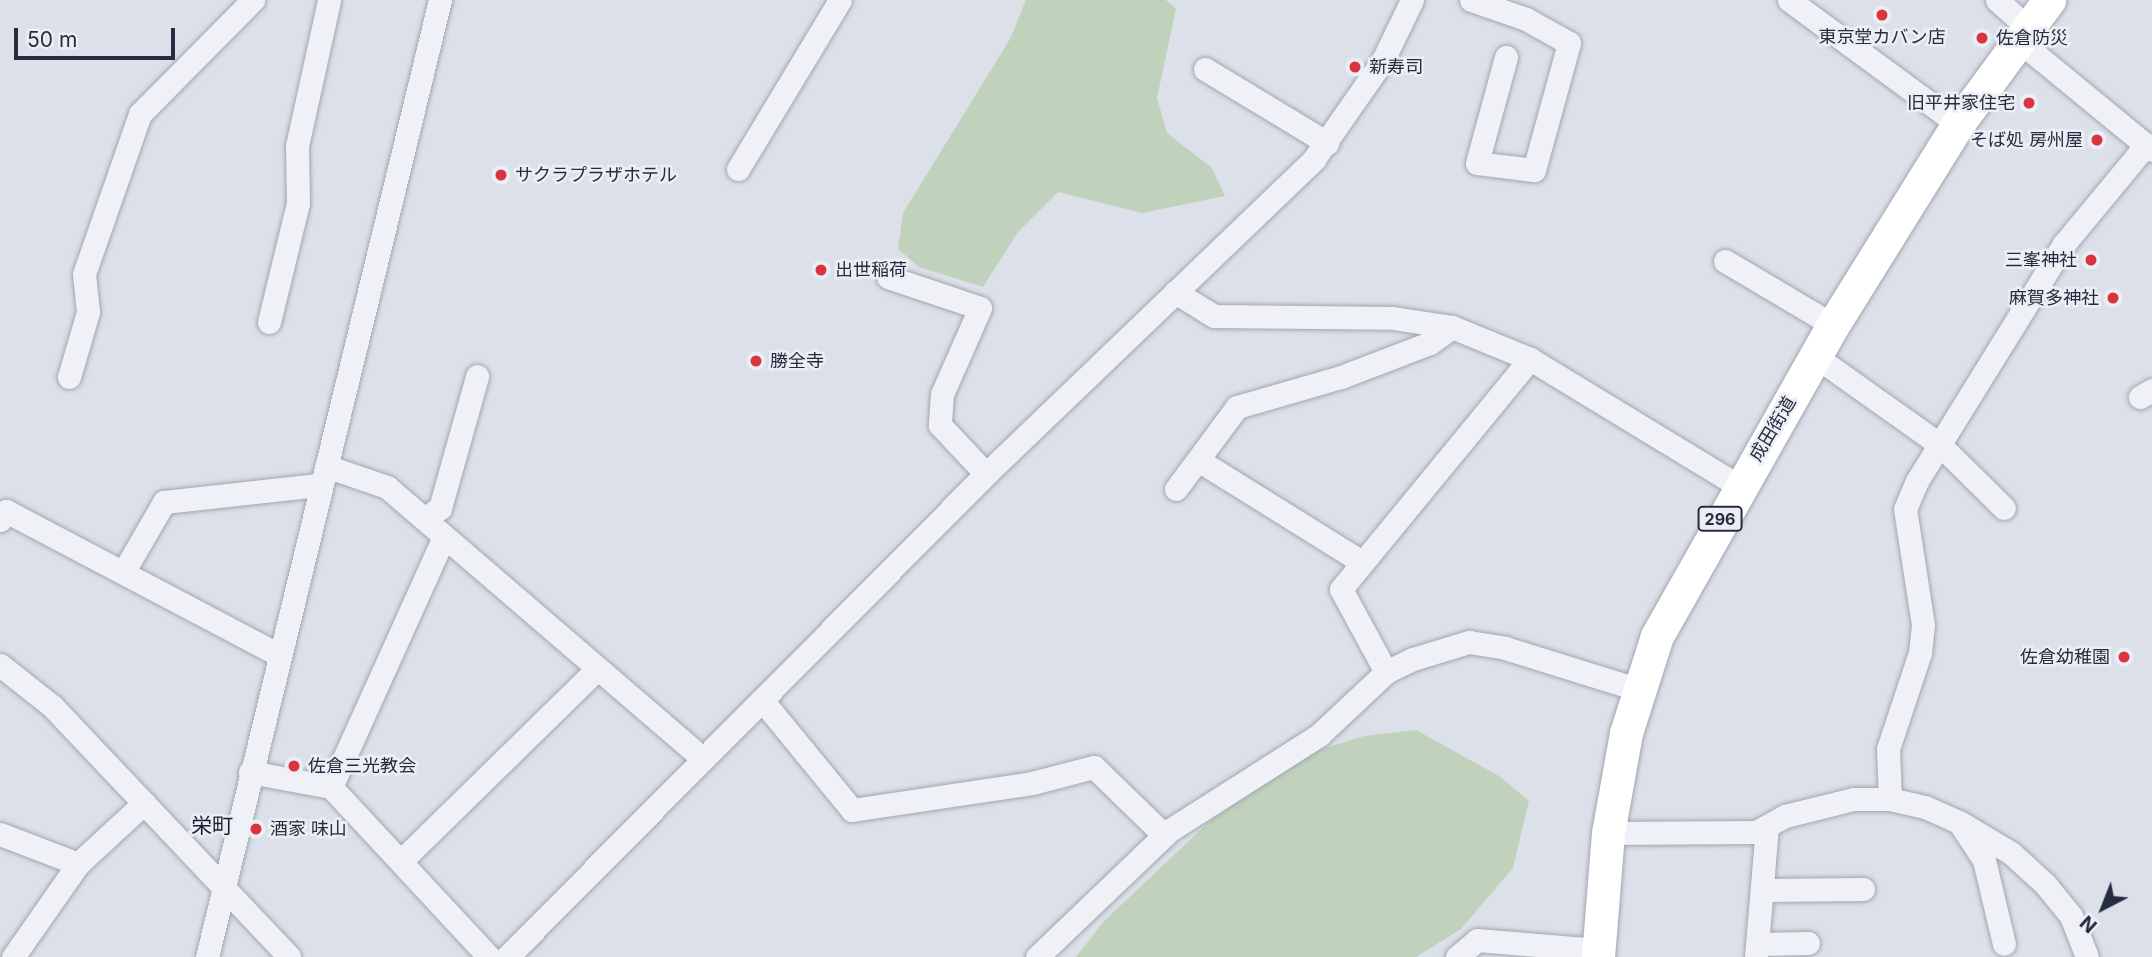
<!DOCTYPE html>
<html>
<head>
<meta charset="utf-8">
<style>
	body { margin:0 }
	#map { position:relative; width:2152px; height:957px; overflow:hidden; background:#dce0e8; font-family:Inter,"Noto Sans JP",sans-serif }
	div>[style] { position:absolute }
	.green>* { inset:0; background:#c0d2bc }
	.roads { filter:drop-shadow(0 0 2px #a1a6b2) drop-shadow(0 0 2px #a1a6b2) }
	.minor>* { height:23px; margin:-11.5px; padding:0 11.5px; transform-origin:11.5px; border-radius:11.5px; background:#eff1f6 }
	.highway>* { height:33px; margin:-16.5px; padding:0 16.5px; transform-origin:16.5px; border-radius:16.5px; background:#fff }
	.dots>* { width:19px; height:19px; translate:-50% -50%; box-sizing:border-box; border:4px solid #ebeff5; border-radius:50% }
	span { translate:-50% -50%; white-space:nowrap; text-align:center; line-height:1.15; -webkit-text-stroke:5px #ebeff5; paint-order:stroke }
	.shield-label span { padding:2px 5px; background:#ebeff5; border:2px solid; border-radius:5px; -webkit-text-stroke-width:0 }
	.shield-label { font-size:16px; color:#252c3f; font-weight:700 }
	.poi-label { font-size:18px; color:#252c3f }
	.left { translate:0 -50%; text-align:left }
	.right { translate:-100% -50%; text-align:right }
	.street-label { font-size:18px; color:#252c3f }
	.quarter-label { font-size:21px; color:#171e30 }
	.north { position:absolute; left:2068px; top:873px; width:70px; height:70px; -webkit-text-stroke:5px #ebeff5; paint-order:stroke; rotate:222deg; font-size:19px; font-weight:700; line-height:28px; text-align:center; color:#252c3f }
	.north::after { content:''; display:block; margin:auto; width:24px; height:32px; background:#252c3f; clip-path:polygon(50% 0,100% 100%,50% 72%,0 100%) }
	.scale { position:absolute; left:14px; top:28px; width:161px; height:32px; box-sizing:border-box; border:4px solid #252c3f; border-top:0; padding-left:9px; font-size:21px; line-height:24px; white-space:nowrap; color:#252c3f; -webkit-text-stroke:5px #ebeff5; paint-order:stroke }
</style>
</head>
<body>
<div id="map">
	<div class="green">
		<div style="clip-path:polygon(1026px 0,1166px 0,1176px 9px,1157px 98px,1167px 133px,1212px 168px,1225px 196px,1142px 213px,1058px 192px,1018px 232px,983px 287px,919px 267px,898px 249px,903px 213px,1010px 39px)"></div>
		<div style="clip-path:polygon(1416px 730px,1499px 776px,1529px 801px,1513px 868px,1461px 929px,1416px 957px,1076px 957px,1104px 921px,1211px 820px,1306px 754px,1364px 736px)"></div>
	</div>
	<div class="roads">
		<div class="minor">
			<div style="left:1471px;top:0;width:58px;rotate:19.1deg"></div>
			<div style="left:1526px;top:19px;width:49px;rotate:29.2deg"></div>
			<div style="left:1569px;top:43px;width:132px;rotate:105.4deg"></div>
			<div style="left:1534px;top:170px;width:57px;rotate:-173deg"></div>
			<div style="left:1477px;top:163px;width:110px;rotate:-74.7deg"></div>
			<div style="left:1789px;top:0;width:210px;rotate:36.3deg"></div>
			<div style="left:1997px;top:0;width:40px;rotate:42deg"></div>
			<div style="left:2018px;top:40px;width:173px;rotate:39.4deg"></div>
			<div style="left:1205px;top:69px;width:143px;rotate:31.2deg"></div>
			<div style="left:738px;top:169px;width:197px;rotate:-58.9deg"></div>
			<div style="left:1725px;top:261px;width:126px;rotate:30.7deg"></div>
			<div style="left:888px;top:277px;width:97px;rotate:18.6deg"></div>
			<div style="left:980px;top:308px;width:94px;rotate:113.8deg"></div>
			<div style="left:942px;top:394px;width:31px;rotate:94deg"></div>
			<div style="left:940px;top:425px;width:67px;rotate:46.8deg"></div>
			<div style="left:1175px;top:292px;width:46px;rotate:31.6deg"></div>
			<div style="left:1214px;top:316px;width:179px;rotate:0.6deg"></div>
			<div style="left:1393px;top:318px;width:60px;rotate:8.7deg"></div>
			<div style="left:1452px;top:327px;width:84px;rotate:22.3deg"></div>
			<div style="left:1530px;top:359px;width:245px;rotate:31.3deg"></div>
			<div style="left:269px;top:322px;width:122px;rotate:-76.3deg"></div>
			<div style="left:298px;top:203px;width:57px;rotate:-91deg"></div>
			<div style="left:297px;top:146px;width:149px;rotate:-77.6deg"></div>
			<div style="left:1815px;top:356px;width:152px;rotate:35.4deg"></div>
			<div style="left:1939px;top:444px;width:91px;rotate:44.6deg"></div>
			<div style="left:69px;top:377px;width:68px;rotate:-73.7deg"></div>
			<div style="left:88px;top:312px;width:38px;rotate:-96deg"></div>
			<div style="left:84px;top:274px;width:170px;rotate:-70.7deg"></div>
			<div style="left:140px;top:114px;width:161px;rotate:-45.3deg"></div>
			<div style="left:2140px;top:397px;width:14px;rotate:-30deg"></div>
			<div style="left:1198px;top:460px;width:193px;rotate:31.9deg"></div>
			<div style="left:326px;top:466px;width:65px;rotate:19deg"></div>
			<div style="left:387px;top:487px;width:416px;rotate:40.7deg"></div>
			<div style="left:1176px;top:489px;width:102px;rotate:-53.4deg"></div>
			<div style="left:1237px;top:407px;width:108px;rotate:-16.1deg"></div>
			<div style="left:1341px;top:377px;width:95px;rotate:-20.9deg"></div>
			<div style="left:1430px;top:343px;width:27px;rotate:-36deg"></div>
			<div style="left:425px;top:518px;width:18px;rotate:-34deg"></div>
			<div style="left:440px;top:508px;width:137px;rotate:-74.3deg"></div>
			<div style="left:0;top:520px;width:11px;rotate:-56deg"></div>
			<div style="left:6px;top:511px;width:309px;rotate:27.8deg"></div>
			<div style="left:443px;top:539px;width:272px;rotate:114.3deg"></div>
			<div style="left:331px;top:787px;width:232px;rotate:47.1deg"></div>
			<div style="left:124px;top:571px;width:80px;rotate:-59.9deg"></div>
			<div style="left:164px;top:502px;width:155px;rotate:-6.3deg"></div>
			<div style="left:0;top:665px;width:66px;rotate:38.3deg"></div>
			<div style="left:52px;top:706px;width:345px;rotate:46.6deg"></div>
			<div style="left:1386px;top:672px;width:94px;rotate:-118.5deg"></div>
			<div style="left:1341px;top:589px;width:298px;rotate:-50.6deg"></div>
			<div style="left:762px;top:700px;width:142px;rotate:50.7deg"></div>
			<div style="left:852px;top:810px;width:182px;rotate:-8.5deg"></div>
			<div style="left:1032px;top:783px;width:64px;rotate:-14.5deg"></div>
			<div style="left:1094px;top:767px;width:98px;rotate:44.2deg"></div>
			<div style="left:250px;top:772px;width:82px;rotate:10.5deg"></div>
			<div style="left:1890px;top:799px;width:50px;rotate:-92.3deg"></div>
			<div style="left:1888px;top:749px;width:101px;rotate:-71.6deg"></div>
			<div style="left:1920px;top:653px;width:28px;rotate:-84deg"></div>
			<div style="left:1923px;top:625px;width:117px;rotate:-98.8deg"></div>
			<div style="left:1905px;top:509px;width:30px;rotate:-67deg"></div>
			<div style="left:1917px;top:481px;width:279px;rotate:-58.2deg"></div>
			<div style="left:2064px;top:244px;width:129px;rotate:-50.4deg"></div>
			<div style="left:1961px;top:823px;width:58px;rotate:31deg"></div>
			<div style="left:2011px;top:853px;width:46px;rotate:42.4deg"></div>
			<div style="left:2045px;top:884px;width:41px;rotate:50.9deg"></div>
			<div style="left:2071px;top:916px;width:44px;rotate:68.7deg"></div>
			<div style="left:1608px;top:833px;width:148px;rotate:-0.4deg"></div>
			<div style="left:1756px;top:832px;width:33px;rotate:-29deg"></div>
			<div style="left:1785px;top:816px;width:70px;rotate:-14deg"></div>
			<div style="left:1853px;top:799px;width:37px"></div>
			<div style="left:1890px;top:799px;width:36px;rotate:13deg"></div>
			<div style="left:1925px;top:807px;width:37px;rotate:24deg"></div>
			<div style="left:1959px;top:822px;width:45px;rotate:56.7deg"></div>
			<div style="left:1984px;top:860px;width:86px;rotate:76.6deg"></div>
			<div style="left:0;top:834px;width:84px;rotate:21deg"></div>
			<div style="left:401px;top:861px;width:273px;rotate:-44.4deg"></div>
			<div style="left:1763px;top:890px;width:100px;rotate:-0.6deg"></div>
			<div style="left:1757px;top:944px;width:51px;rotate:-1.1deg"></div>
			<div style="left:13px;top:957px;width:113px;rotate:-55deg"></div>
			<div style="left:78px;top:864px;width:90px;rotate:-42.7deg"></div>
			<div style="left:207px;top:957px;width:985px;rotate:-76.32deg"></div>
			<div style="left:507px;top:957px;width:680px;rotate:-45.24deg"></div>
			<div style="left:986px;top:474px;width:455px;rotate:-43.8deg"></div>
			<div style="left:1314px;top:159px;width:121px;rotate:-55.1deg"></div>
			<div style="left:1383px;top:60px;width:67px;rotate:-64.2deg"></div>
			<div style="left:1037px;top:957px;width:184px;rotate:-43.7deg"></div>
			<div style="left:1170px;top:830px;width:177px;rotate:-32.5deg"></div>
			<div style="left:1319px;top:735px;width:92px;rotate:-43.2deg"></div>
			<div style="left:1386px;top:672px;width:30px;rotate:-26deg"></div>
			<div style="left:1413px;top:659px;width:59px;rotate:-16.9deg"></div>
			<div style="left:1469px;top:642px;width:36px;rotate:9deg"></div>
			<div style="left:1505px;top:648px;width:138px;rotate:17.3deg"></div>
			<div style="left:1457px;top:957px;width:26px;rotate:-40deg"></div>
			<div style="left:1477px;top:940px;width:121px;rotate:4.7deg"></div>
			<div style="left:1756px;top:957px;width:130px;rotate:-85.2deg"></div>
		</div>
		<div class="highway">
			<div style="left:1598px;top:957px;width:124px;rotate:-85.4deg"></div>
			<div style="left:1608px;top:833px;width:102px;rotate:-79.8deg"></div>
			<div style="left:1626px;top:733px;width:102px;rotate:-72.3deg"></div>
			<div style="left:1657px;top:636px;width:357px;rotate:-60.5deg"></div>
			<div style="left:1833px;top:325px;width:237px;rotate:-58.1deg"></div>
			<div style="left:1958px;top:124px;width:154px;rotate:-53.7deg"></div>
		</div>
	</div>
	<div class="dots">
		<div style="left:1882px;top:15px;background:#da3441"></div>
		<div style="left:1982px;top:38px;background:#da3441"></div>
		<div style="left:1355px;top:67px;background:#da3441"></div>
		<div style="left:2029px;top:103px;background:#da3441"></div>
		<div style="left:2097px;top:140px;background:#da3441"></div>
		<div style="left:501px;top:175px;background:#da3441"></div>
		<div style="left:2091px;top:260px;background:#da3441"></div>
		<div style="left:821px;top:270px;background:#da3441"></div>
		<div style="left:2113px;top:298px;background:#da3441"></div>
		<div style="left:756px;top:361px;background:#da3441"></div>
		<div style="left:2124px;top:657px;background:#da3441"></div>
		<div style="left:294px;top:766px;background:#da3441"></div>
		<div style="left:256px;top:829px;background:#da3441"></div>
	</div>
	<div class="shield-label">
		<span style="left:1720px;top:519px">296</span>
	</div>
	<div class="poi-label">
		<span style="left:1882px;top:37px">東京堂カバン店</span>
		<span class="left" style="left:1996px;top:38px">佐倉防災</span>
		<span class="left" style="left:1369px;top:67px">新寿司</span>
		<span class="right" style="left:2015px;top:103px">旧平井家住宅</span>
		<span class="right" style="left:2083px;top:140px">そば処 房州屋</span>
		<span class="left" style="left:515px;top:175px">サクラプラザホテル</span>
		<span class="right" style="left:2077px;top:260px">三峯神社</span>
		<span class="left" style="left:835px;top:270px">出世稲荷</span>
		<span class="right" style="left:2099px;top:298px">麻賀多神社</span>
		<span class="left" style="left:770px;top:361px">勝全寺</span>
		<span class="right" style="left:2110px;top:657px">佐倉幼稚園</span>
		<span class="left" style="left:308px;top:766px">佐倉三光教会</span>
		<span class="left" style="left:270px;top:829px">酒家 味山</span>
	</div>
	<div class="street-label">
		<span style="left:1773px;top:429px;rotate:-59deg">成田街道</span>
	</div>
	<div class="quarter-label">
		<span style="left:212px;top:826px">栄町</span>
	</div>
	<div class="north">N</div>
	<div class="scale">50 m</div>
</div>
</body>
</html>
